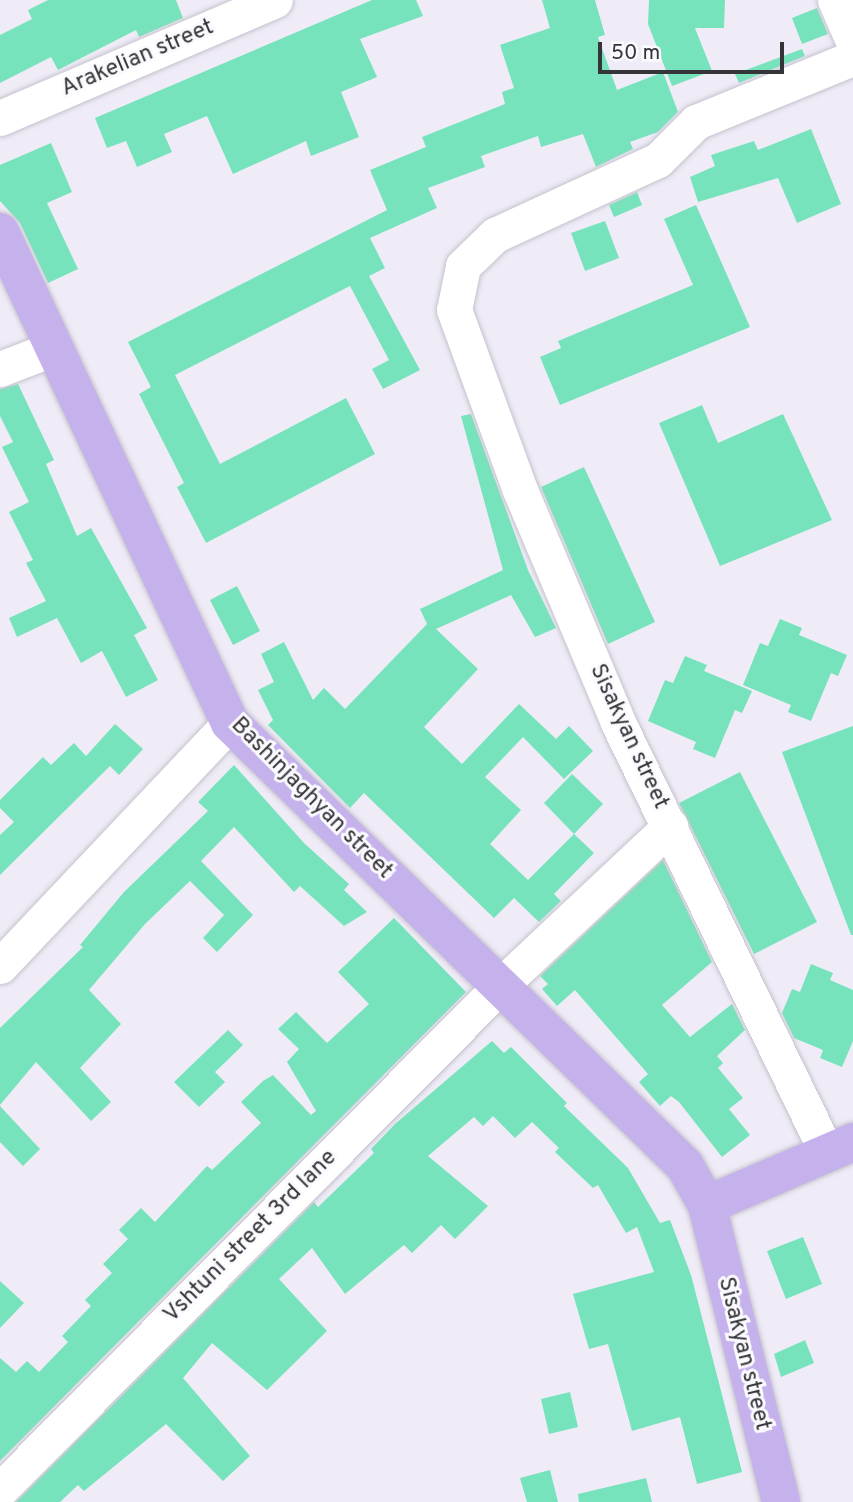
<!DOCTYPE html>
<html>
<head>
<meta charset="utf-8">
<style>
	body { margin:0 }
	#map { position:relative; width:853px; height:1502px; overflow:hidden; background:#efecf7; font-family:Overpass,sans-serif }
	div>[style] { position:absolute }
	.building>* { inset:0; background:#77e3bc }
	.roads { filter:drop-shadow(0 0 2px #c5c2cd) drop-shadow(0 0 2px #c5c2cd) }
	.minor>* { height:35px; margin:-17.5px; padding:0 17.5px; transform-origin:17.5px; border-radius:17.5px; background:#fff }
	.major>* { height:38px; margin:-19px; padding:0 19px; transform-origin:19px; border-radius:19px; background:#c5b1eb }
	span { translate:-50% -50%; white-space:nowrap; text-align:center; line-height:1.15; -webkit-text-stroke:6px #fbfaff; paint-order:stroke }
	.street-label { font-size:23px; color:#353438 }
	.scale { position:absolute; left:598px; top:42px; width:186px; height:32px; box-sizing:border-box; border:4px solid #353438; border-top:0; padding-left:9px; font-size:21px; line-height:24px; white-space:nowrap; color:#353438; -webkit-text-stroke:5px #fbfaff; paint-order:stroke }
</style>
</head>
<body>
<div id="map">
	<div class="building">
		<div style="clip-path:polygon(48px 0,176px 0,183px 18px,139px 37px,136px 30px,58px 70px,51px 57px,0 83px,0 35px,32px 19px,28px 10px)"></div>
		<div style="clip-path:polygon(372px 0,416px 0,423px 16px,360px 39px,377px 77px,341px 92px,359px 137px,311px 156px,306px 141px,233px 174px,207px 116px,164px 134px,172px 152px,137px 167px,126px 141px,107px 148px,95px 118px)"></div>
		<div style="clip-path:polygon(542px 0,595px 0,605px 35px,598px 37px,617px 90px,663px 72px,678px 112px,658px 132px,630px 142px,633px 149px,596px 167px,583px 134px,541px 147px,538px 136px,481px 156px,485px 167px,428px 188px,437px 208px,370px 238px,385px 268px,369px 276px,420px 370px,383px 389px,372px 369px,389px 360px,350px 286px,175px 375px,220px 464px,346px 398px,375px 454px,206px 543px,177px 487px,184px 483px,139px 394px,151px 387px,128px 342px,387px 210px,370px 170px,426px 147px,422px 137px,505px 104px,502px 92px,514px 88px,500px 45px,550px 28px)"></div>
		<div style="clip-path:polygon(649px 0,725px 0,724px 28px,695px 28px,712px 71px,672px 86px,648px 24px)"></div>
		<div style="clip-path:polygon(817px 8px,828px 34px,802px 44px,792px 18px)"></div>
		<div style="clip-path:polygon(802px 49px,805px 56px,739px 83px,735px 74px)"></div>
		<div style="clip-path:polygon(811px 129px,841px 204px,797px 223px,778px 178px,698px 202px,690px 177px,715px 166px,711px 155px,754px 141px,758px 150px)"></div>
		<div style="clip-path:polygon(51px 143px,72px 192px,47px 203px,78px 269px,48px 283px,20px 223px,0 201px,0 165px)"></div>
		<div style="clip-path:polygon(637px 192px,642px 205px,614px 217px,609px 205px)"></div>
		<div style="clip-path:polygon(696px 205px,750px 327px,560px 405px,540px 357px,561px 348px,558px 341px,693px 285px,664px 219px)"></div>
		<div style="clip-path:polygon(605px 221px,619px 258px,585px 271px,571px 233px)"></div>
		<div style="clip-path:polygon(18px 384px,54px 460px,46px 464px,77px 536px,91px 528px,147px 628px,134px 635px,158px 680px,126px 697px,102px 651px,81px 663px,57px 618px,17px 637px,9px 618px,46px 601px,26px 563px,33px 560px,9px 512px,29px 502px,2px 447px,13px 442px,0 416px,0 389px)"></div>
		<div style="clip-path:polygon(702px 405px,718px 443px,783px 414px,832px 520px,720px 566px,659px 423px)"></div>
		<div style="clip-path:polygon(471px 414px,528px 570px,556px 628px,535px 637px,511px 595px,436px 629px,478px 669px,424px 727px,462px 764px,519px 704px,556px 739px,569px 726px,593px 751px,564px 779px,523px 737px,485px 777px,521px 810px,490px 844px,528px 880px,574px 834px,594px 853px,554px 894px,561px 901px,539px 922px,514px 898px,494px 918px,364px 793px,350px 808px,268px 725px,273px 720px,258px 690px,274px 682px,261px 654px,284px 642px,313px 700px,324px 688px,345px 709px,427px 624px,420px 609px,503px 570px,461px 416px)"></div>
		<div style="clip-path:polygon(584px 467px,655px 622px,608px 644px,541px 487px)"></div>
		<div style="clip-path:polygon(237px 586px,260px 631px,233px 645px,210px 600px)"></div>
		<div style="clip-path:polygon(780px 619px,802px 628px,799px 635px,847px 655px,838px 676px,831px 673px,811px 721px,788px 712px,791px 705px,743px 685px,760px 643px,768px 646px)"></div>
		<div style="clip-path:polygon(685px 656px,707px 665px,704px 671px,752px 691px,742px 713px,735px 710px,715px 758px,693px 749px,696px 742px,648px 721px,665px 680px,673px 683px)"></div>
		<div style="clip-path:polygon(115px 724px,143px 749px,119px 775px,110px 766px,0 875px,0 835px,14px 822px,0 808px,0 800px,43px 757px,51px 765px,74px 743px,86px 756px)"></div>
		<div style="clip-path:polygon(853px 726px,853px 935px,851px 935px,782px 752px)"></div>
		<div style="clip-path:polygon(234px 765px,304px 843px,349px 884px,344px 890px,367px 912px,344px 926px,300px 886px,294px 892px,234px 827px,201px 861px,253px 915px,217px 952px,203px 938px,224px 915px,190px 881px,145px 924px,89px 990px,121px 1024px,80px 1068px,111px 1102px,91px 1121px,36px 1062px,0 1105px,0 1028px,83px 947px,80px 945px,124px 892px,208px 811px,198px 802px)"></div>
		<div style="clip-path:polygon(740px 772px,817px 922px,754px 954px,679px 803px)"></div>
		<div style="clip-path:polygon(572px 774px,603px 804px,574px 834px,544px 803px)"></div>
		<div style="clip-path:polygon(663px 860px,712px 962px,662px 1005px,690px 1037px,732px 1004px,745px 1030px,717px 1056px,723px 1063px,718px 1068px,743px 1098px,729px 1109px,750px 1135px,722px 1157px,679px 1102px,671px 1096px,660px 1106px,639px 1082px,648px 1074px,575px 990px,557px 1006px,542px 989px,548px 984px,540px 976px)"></div>
		<div style="clip-path:polygon(394px 918px,466px 992px,0 1461px,0 1358px,16px 1372px,27px 1361px,39px 1372px,68px 1342px,62px 1336px,91px 1306px,85px 1300px,112px 1273px,103px 1264px,128px 1239px,119px 1230px,141px 1208px,155px 1222px,207px 1166px,212px 1170px,261px 1123px,241px 1102px,263px 1081px,273px 1075px,311px 1115px,316px 1111px,287px 1062px,299px 1049px,278px 1029px,296px 1012px,327px 1043px,369px 1004px,338px 972px)"></div>
		<div style="clip-path:polygon(811px 964px,833px 973px,830px 980px,853px 990px,853px 1041px,842px 1067px,820px 1058px,823px 1050px,794px 1038px,782px 1013px,792px 989px,800px 992px)"></div>
		<div style="clip-path:polygon(228px 1030px,243px 1045px,215px 1072px,225px 1082px,199px 1107px,174px 1082px)"></div>
		<div style="clip-path:polygon(492px 1041px,504px 1053px,511px 1047px,567px 1103px,564px 1106px,628px 1168px,660px 1223px,670px 1220px,691px 1275px,742px 1472px,697px 1484px,680px 1417px,632px 1431px,608px 1344px,589px 1349px,573px 1294px,654px 1272px,637px 1227px,626px 1233px,598px 1185px,593px 1188px,555px 1152px,559px 1148px,532px 1122px,515px 1138px,493px 1116px,483px 1126px,474px 1117px,428px 1156px,488px 1206px,455px 1239px,441px 1225px,412px 1253px,404px 1245px,345px 1294px,312px 1248px,279px 1279px,327px 1331px,267px 1390px,212px 1343px,183px 1378px,250px 1456px,223px 1481px,166px 1424px,84px 1491px,78px 1485px,60px 1502px,16px 1502px,314px 1202px,318px 1207px,374px 1153px,371px 1149px,395px 1124px)"></div>
		<div style="clip-path:polygon(0 1106px,40px 1149px,23px 1166px,0 1142px)"></div>
		<div style="clip-path:polygon(803px 1237px,822px 1284px,786px 1299px,767px 1251px)"></div>
		<div style="clip-path:polygon(0 1281px,24px 1303px,0 1328px)"></div>
		<div style="clip-path:polygon(805px 1340px,814px 1363px,781px 1377px,774px 1354px)"></div>
		<div style="clip-path:polygon(570px 1392px,578px 1427px,549px 1434px,541px 1399px)"></div>
		<div style="clip-path:polygon(550px 1470px,558px 1502px,527px 1502px,520px 1478px)"></div>
		<div style="clip-path:polygon(646px 1478px,652px 1502px,579px 1502px,578px 1494px)"></div>
	</div>
	<div class="roads">
		<div class="minor">
			<div style="left:835px;top:0;width:45px;rotate:66.3deg"></div>
			<div style="left:0;top:118px;width:299px;rotate:-23.2deg"></div>
			<div style="left:0;top:369px;width:56px;rotate:-21deg"></div>
			<div style="left:0;top:966px;width:335px;rotate:-46.6deg"></div>
			<div style="left:827px;top:1153px;width:479px;rotate:-115.9deg"></div>
			<div style="left:618px;top:722px;width:252px;rotate:-112.9deg"></div>
			<div style="left:520px;top:490px;width:192px;rotate:-110.1deg"></div>
			<div style="left:454px;top:310px;width:45px;rotate:-78.4deg"></div>
			<div style="left:463px;top:266px;width:45px;rotate:-44.1deg"></div>
			<div style="left:495px;top:235px;width:179px;rotate:-24.7deg"></div>
			<div style="left:658px;top:160px;width:54px;rotate:-45deg"></div>
			<div style="left:696px;top:122px;width:170px;rotate:-22.2deg"></div>
			<div style="left:0;top:1490px;width:713px;rotate:-45.23deg"></div>
			<div style="left:502px;top:984px;width:231px;rotate:-43.2deg"></div>
		</div>
		<div class="major">
			<div style="left:0;top:232px;width:542px;rotate:64.9deg"></div>
			<div style="left:230px;top:723px;width:635px;rotate:44.23deg"></div>
			<div style="left:685px;top:1166px;width:45px;rotate:60.6deg"></div>
			<div style="left:707px;top:1205px;width:306px;rotate:76deg"></div>
			<div style="left:707px;top:1205px;width:159px;rotate:-23.3deg"></div>
		</div>
	</div>
	<div class="street-label">
		<span style="left:138px;top:59px;rotate:-23deg">Arakelian street</span>
		<span style="left:628px;top:737px;rotate:65deg">Sisakyan street</span>
		<span style="left:311px;top:799px;rotate:45deg">Bashinjaghyan street</span>
		<span style="left:251px;top:1237px;rotate:-45deg">Vshtuni street 3rd lane</span>
		<span style="left:743px;top:1354px;rotate:76deg">Sisakyan street</span>
	</div>
	<div class="scale">50 m</div>
</div>
</body>
</html>
